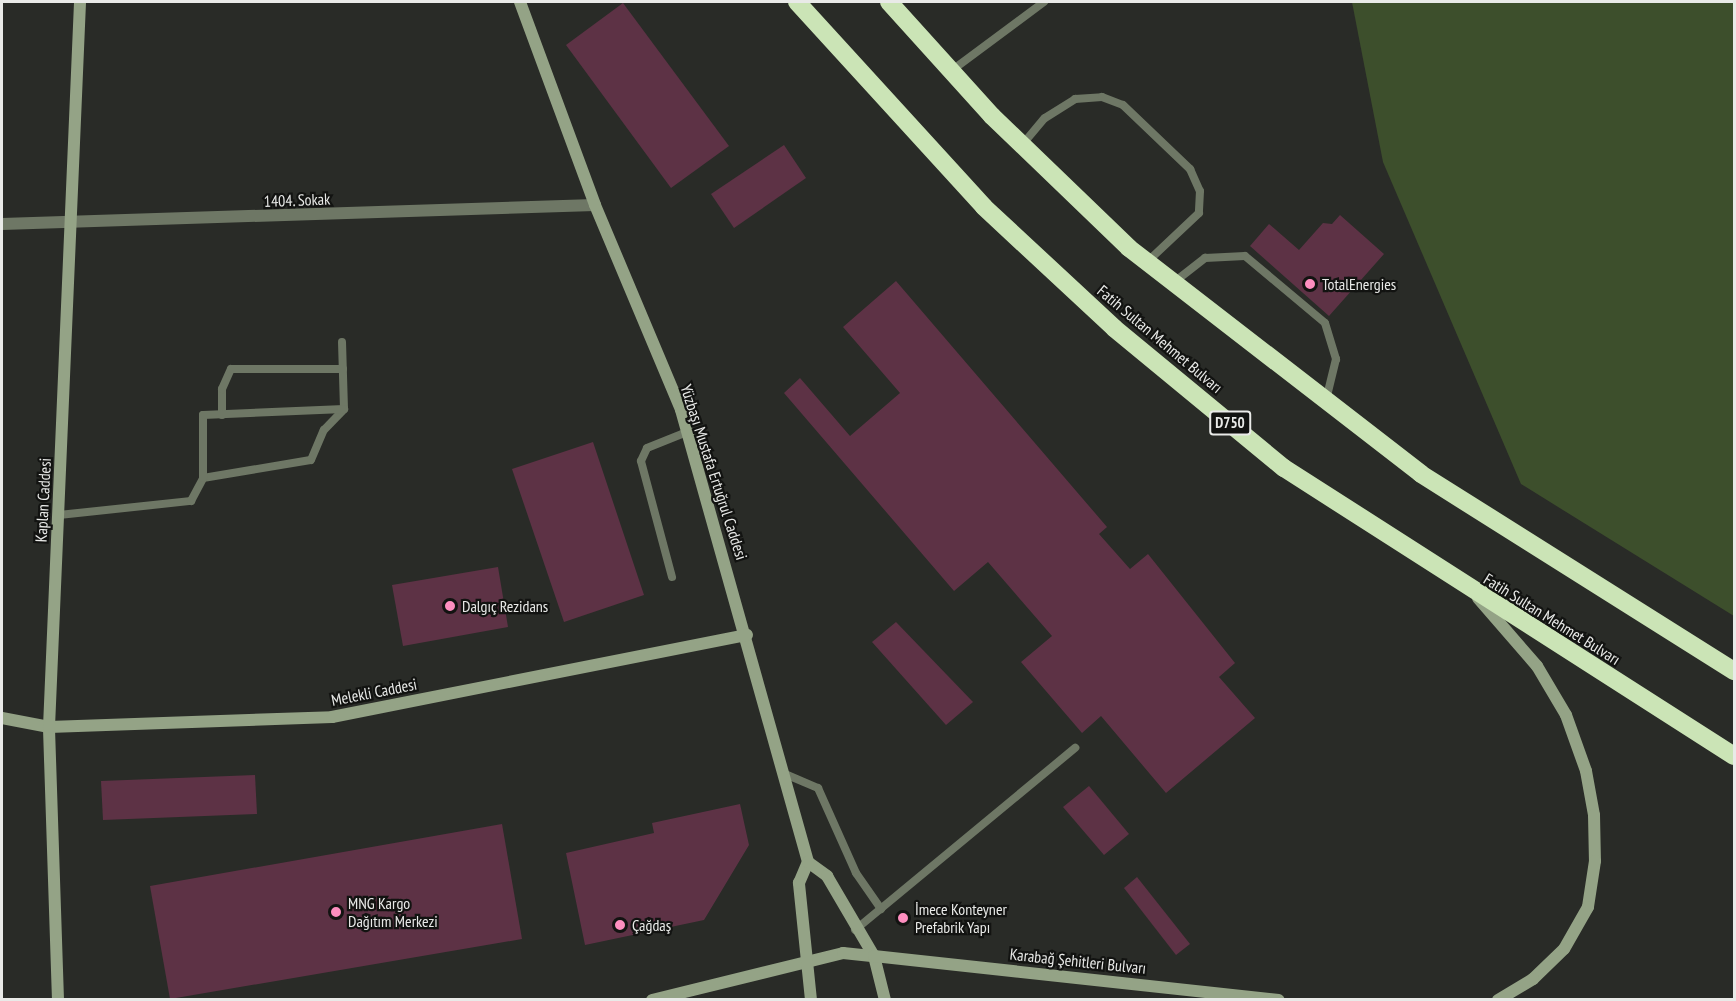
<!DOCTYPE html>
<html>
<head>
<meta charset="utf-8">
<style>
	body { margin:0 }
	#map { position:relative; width:1736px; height:1001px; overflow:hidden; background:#292b27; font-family:"PT Sans Narrow",sans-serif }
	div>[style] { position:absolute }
	.green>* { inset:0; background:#3d4f2c }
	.building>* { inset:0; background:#5d3245 }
	.lane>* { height:8px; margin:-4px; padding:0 4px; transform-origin:4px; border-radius:4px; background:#6e7765 }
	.street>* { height:12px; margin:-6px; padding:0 6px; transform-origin:6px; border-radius:6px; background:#6e7765 }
	.secondary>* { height:12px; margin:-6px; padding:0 6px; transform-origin:6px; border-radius:6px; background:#94a386 }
	.highway>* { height:18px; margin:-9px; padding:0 9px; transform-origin:9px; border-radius:9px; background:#cbe4b6 }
	.dots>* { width:16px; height:16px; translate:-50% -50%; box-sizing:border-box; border:3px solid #121311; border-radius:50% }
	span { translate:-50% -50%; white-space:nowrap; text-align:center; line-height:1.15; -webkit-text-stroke:4.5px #121311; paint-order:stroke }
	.shield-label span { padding:2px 4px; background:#121311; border:2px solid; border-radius:4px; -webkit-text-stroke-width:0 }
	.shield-label { font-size:15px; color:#e9eae8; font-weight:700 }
	.street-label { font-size:16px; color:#e9eae8 }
	.poi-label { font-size:16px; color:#e9eae8 }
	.left { translate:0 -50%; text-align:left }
	.frame { position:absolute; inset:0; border:3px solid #e9eae8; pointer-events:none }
</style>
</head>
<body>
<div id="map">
	<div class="green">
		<div style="clip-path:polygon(1352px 2px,1734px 2px,1734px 616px,1521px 484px,1383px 162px)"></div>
	</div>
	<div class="building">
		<div style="clip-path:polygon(623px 3px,729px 146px,671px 188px,566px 45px)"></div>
		<div style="clip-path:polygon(784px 145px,806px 178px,734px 228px,711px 194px)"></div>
		<div style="clip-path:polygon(1340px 215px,1384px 254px,1329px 316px,1250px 246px,1269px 224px,1299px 250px,1323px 223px,1332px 224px)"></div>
		<div style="clip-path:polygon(896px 281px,1107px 527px,1099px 534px,1130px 569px,1148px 554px,1235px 663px,1219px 677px,1255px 718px,1166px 793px,1101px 716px,1082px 733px,1021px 662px,1052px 636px,988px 562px,954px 591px,784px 393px,800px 378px,850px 436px,900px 393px,843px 327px)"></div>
		<div style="clip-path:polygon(593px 442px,644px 595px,564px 622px,512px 469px)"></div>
		<div style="clip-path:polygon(498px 567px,508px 627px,403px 646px,392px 585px)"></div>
		<div style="clip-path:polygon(896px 622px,973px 702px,946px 725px,872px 642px)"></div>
		<div style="clip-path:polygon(255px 775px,257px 814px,103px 820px,101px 781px)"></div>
		<div style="clip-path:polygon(1089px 786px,1129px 834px,1104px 855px,1063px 807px)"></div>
		<div style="clip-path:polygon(740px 804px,749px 845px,704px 920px,585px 945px,566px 853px,654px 833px,652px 823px)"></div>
		<div style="clip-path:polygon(502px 824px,522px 939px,170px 999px,150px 886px)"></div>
		<div style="clip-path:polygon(1137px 877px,1190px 944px,1176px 955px,1124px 888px)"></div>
	</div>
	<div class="lane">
		<div style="left:951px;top:71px;width:116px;rotate:-36.6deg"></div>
		<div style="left:1022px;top:145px;width:35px;rotate:-50deg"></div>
		<div style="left:1045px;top:118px;width:36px;rotate:-32deg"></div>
		<div style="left:1075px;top:99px;width:27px;rotate:-4deg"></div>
		<div style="left:1102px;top:97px;width:22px;rotate:21deg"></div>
		<div style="left:1123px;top:105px;width:93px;rotate:43.7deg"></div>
		<div style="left:1190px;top:169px;width:24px;rotate:66deg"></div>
		<div style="left:1200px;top:191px;width:22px;rotate:93deg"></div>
		<div style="left:1199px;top:213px;width:71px;rotate:136.7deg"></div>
		<div style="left:1173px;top:283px;width:41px;rotate:-38deg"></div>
		<div style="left:1205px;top:258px;width:40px;rotate:-2.9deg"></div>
		<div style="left:1245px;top:256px;width:104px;rotate:39.9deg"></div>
		<div style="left:1325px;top:323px;width:38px;rotate:73deg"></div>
		<div style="left:1336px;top:359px;width:42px;rotate:103.7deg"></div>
		<div style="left:222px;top:415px;width:26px;rotate:-90deg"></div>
		<div style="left:222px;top:389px;width:22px;rotate:-66deg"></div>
		<div style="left:231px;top:369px;width:112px"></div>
		<div style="left:203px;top:478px;width:109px;rotate:-9.5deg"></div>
		<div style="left:311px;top:460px;width:33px;rotate:-67deg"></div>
		<div style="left:324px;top:430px;width:29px;rotate:-46deg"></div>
		<div style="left:344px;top:409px;width:67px;rotate:-91.7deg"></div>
		<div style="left:59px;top:515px;width:133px;rotate:-6.1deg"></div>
		<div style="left:191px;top:501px;width:26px;rotate:-62deg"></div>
		<div style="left:203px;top:478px;width:63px;rotate:-90deg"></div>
		<div style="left:203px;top:415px;width:141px;rotate:-2.4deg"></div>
		<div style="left:672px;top:577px;width:120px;rotate:-105deg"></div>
		<div style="left:641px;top:461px;width:14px;rotate:-65deg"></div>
		<div style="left:647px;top:448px;width:43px;rotate:-21.8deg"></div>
		<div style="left:785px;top:774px;width:36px;rotate:23deg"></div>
		<div style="left:818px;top:788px;width:93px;rotate:65.9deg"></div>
		<div style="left:856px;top:873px;width:44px;rotate:55.2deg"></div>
		<div style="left:855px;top:930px;width:286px;rotate:-39.6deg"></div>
	</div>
	<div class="street">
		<div style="left:2px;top:224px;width:593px;rotate:-1.84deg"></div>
	</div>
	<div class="secondary">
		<div style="left:520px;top:2px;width:216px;rotate:69.7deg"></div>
		<div style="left:595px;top:205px;width:222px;rotate:67.2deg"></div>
		<div style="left:681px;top:410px;width:470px;rotate:74.3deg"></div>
		<div style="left:1478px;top:598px;width:90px;rotate:49.1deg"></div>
		<div style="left:1537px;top:666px;width:57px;rotate:59.4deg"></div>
		<div style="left:1566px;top:715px;width:59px;rotate:70.3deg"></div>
		<div style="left:1586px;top:771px;width:45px;rotate:79.7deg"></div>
		<div style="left:1594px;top:815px;width:46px;rotate:88.8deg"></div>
		<div style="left:1595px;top:861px;width:47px;rotate:98.7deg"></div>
		<div style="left:1588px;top:907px;width:48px;rotate:119.7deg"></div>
		<div style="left:1564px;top:949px;width:43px;rotate:135.9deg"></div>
		<div style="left:1533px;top:979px;width:41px;rotate:149deg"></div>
		<div style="left:2px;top:718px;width:48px;rotate:10.8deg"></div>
		<div style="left:49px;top:727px;width:283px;rotate:-2deg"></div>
		<div style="left:332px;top:717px;width:423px;rotate:-11.2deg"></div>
		<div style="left:58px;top:1000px;width:273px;rotate:-91.9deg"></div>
		<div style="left:49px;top:727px;width:726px;rotate:-87.55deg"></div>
		<div style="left:652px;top:1000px;width:197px;rotate:-13.8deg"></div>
		<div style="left:843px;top:953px;width:31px;rotate:6deg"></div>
		<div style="left:874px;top:956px;width:45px;rotate:76deg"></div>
		<div style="left:811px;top:1000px;width:118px;rotate:-95.9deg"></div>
		<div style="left:799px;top:883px;width:23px;rotate:-67deg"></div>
		<div style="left:808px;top:862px;width:24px;rotate:36deg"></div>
		<div style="left:827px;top:876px;width:93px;rotate:59.6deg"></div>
		<div style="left:874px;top:956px;width:407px;rotate:6.2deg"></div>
	</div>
	<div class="highway">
		<div style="left:797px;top:2px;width:277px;rotate:47.6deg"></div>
		<div style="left:984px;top:207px;width:178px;rotate:42.9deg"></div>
		<div style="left:1114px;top:328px;width:220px;rotate:39.5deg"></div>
		<div style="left:1284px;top:468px;width:534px;rotate:32.62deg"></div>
		<div style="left:889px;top:2px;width:154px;rotate:47.9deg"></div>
		<div style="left:992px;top:116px;width:190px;rotate:43.9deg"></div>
		<div style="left:1129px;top:248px;width:369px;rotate:37.7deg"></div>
		<div style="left:1421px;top:474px;width:370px;rotate:32.2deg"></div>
	</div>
	<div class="dots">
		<div style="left:1310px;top:284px;background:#fd8ebf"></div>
		<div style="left:450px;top:606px;background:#fd8ebf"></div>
		<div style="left:336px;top:912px;background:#fd8ebf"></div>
		<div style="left:903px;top:918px;background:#fd8ebf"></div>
		<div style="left:620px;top:925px;background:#fd8ebf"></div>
	</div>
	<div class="shield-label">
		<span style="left:1230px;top:423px">D750</span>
	</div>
	<div class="street-label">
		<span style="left:297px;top:200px;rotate:-2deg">1404. Sokak</span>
		<span style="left:1160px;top:339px;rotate:40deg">Fatih Sultan Mehmet Bulvarı</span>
		<span style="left:714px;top:472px;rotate:72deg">Yüzbaşı Mustafa Ertuğrul Caddesi</span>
		<span style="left:43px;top:500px;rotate:-87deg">Kaplan Caddesi</span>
		<span style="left:1552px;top:619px;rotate:32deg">Fatih Sultan Mehmet Bulvarı</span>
		<span style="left:374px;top:692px;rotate:-11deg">Melekli Caddesi</span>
		<span style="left:1078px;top:961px;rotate:6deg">Karabağ Şehitleri Bulvarı</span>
	</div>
	<div class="poi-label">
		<span class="left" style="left:1322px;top:284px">TotalEnergies</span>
		<span class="left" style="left:462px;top:606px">Dalgıç Rezidans</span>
		<span class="left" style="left:348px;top:912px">MNG Kargo<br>Dağıtım Merkezi</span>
		<span class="left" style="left:915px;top:918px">İmece Konteyner<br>Prefabrik Yapı</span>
		<span class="left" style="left:632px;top:925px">Çağdaş</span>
	</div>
	<div class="frame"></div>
</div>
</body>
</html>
